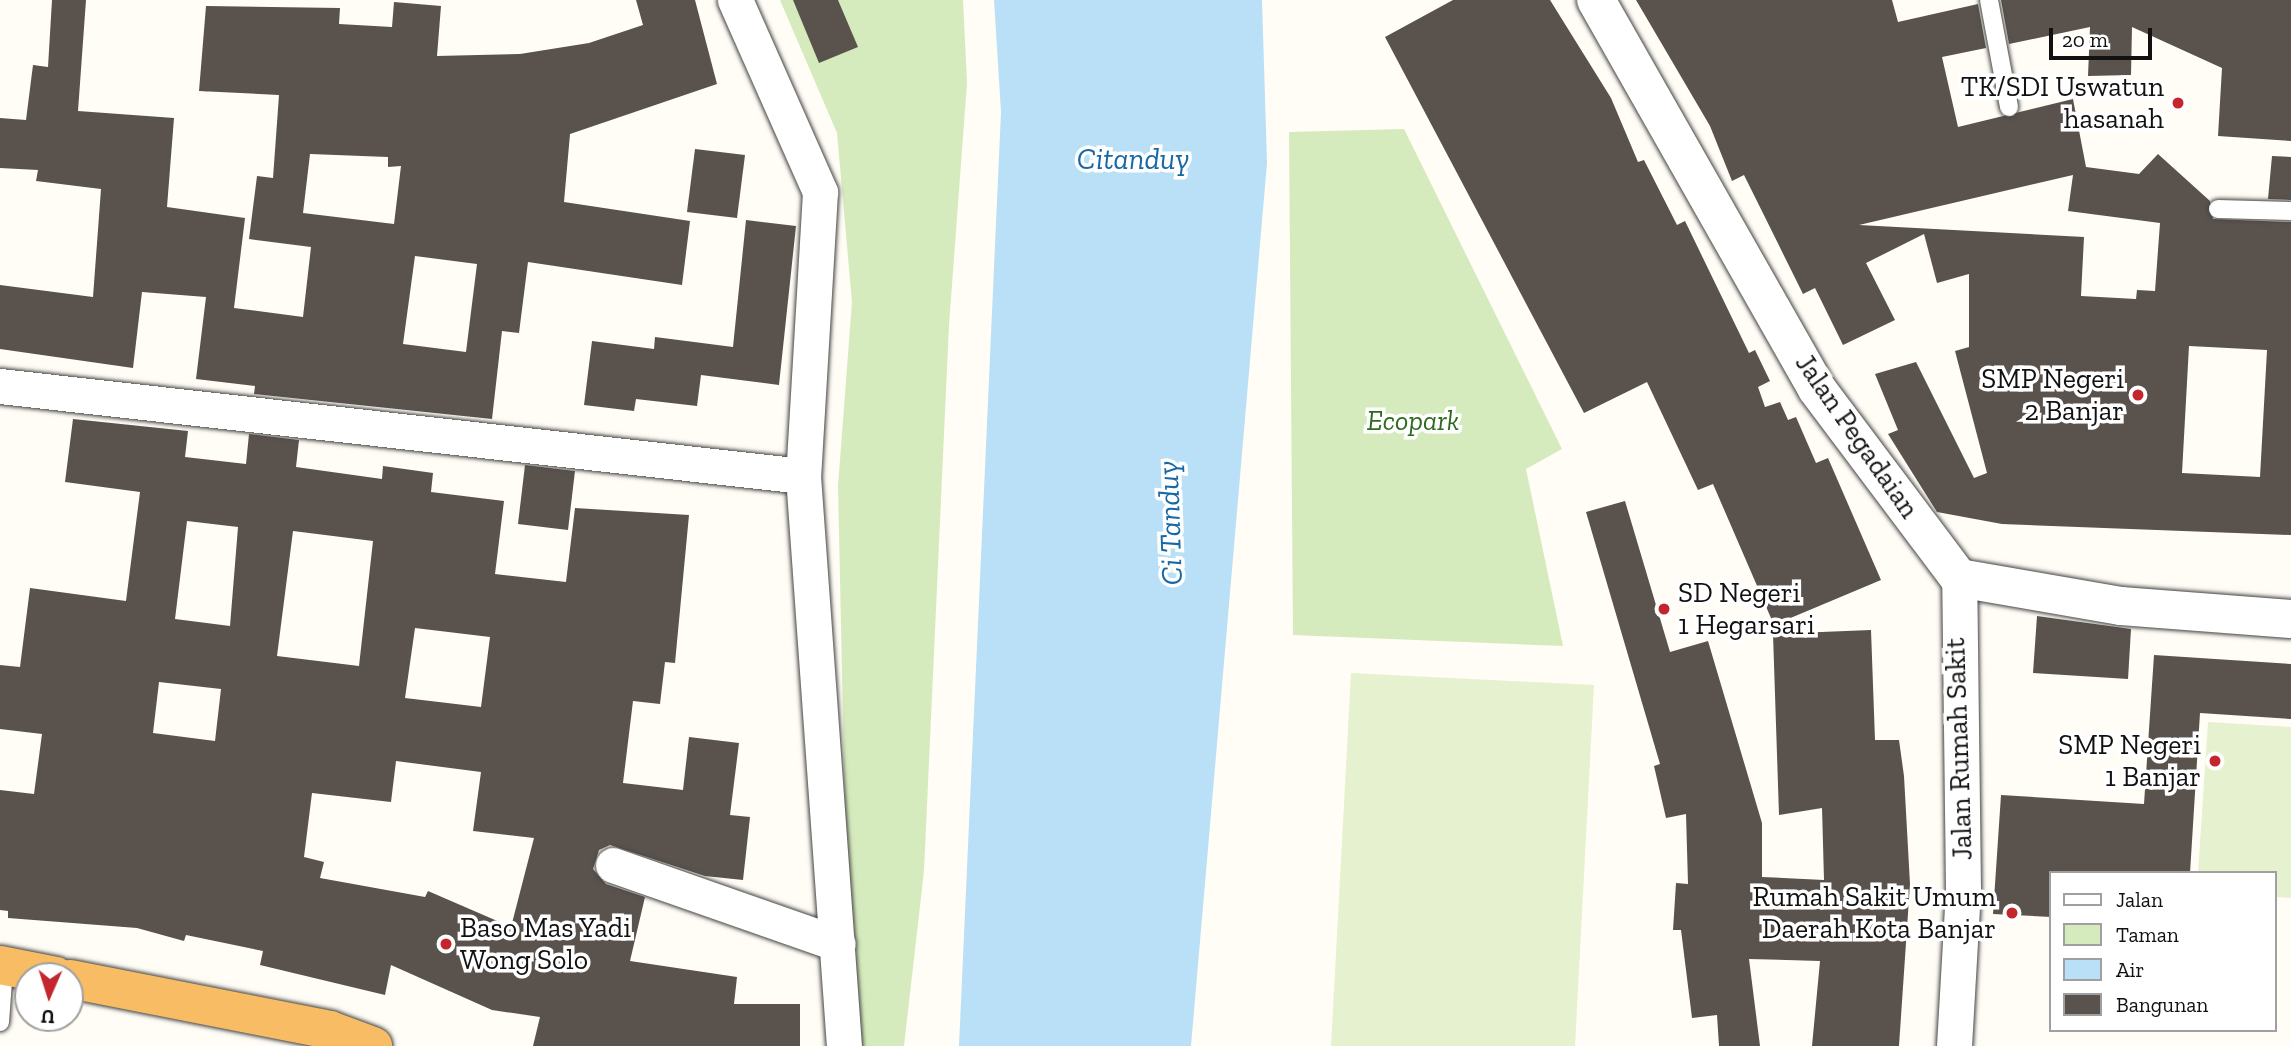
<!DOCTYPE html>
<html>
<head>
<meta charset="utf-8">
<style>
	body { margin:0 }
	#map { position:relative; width:2291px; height:1046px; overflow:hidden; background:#fffdf5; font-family:"Zilla Slab",serif }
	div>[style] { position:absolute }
	.green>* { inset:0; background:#d5ebbd }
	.pitch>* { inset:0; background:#e6f2cf }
	.water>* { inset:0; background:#b9e0f7 }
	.building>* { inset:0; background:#5a524d }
	.roads { filter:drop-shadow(0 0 2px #444) drop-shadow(0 0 2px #444) }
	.service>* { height:18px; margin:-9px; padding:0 9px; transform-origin:9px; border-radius:9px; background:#fff }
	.minor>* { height:35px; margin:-17.5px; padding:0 17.5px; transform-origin:17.5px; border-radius:17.5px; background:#fff }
	.tertiary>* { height:38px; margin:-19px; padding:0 19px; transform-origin:19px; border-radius:19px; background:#fff }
	.trunk>* { height:38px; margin:-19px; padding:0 19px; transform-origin:19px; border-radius:19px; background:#f7bc64 }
	.dots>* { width:19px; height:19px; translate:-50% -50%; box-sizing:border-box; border:4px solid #fff; border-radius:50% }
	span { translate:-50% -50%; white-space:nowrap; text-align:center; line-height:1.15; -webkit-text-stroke:7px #fff; paint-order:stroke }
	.poi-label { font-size:28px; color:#111 }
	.right { translate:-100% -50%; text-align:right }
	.left { translate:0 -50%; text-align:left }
	.park-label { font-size:28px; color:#2f6b1f; font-style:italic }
	.street-label { font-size:28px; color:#111 }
	.water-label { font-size:30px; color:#1768a6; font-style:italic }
	.legend { position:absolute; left:2049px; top:871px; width:228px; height:161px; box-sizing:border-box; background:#fff; border:2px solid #a0a0a0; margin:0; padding:9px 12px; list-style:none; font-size:21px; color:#111 }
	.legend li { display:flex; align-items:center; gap:14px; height:35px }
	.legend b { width:35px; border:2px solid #a0a0a0 }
	.north { position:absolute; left:14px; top:962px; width:70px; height:70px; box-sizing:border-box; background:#fff; border:2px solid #a0a0a0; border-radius:50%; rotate:183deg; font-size:19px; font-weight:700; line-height:28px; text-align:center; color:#111 }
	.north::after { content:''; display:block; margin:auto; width:24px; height:32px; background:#c4262e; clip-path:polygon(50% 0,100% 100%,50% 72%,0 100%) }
	.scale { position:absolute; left:2049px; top:28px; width:103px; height:32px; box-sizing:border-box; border:4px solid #111; border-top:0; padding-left:9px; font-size:21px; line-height:24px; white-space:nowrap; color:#111; -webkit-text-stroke:5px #fff; paint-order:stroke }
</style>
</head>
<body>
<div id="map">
	<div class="green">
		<div style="clip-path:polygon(780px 0,963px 0,967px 83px,949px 325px,924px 871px,904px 1046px,850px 1046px,838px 486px,852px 302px,837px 133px)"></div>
		<div style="clip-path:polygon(1404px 129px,1562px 449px,1526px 469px,1563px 646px,1293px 635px,1289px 132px)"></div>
	</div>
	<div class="pitch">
		<div style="clip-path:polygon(1351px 673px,1594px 685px,1575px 1046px,1331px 1046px)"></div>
		<div style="clip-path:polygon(2208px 722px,2291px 727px,2291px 898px,2275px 897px,2275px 873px,2198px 873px)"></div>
	</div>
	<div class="water">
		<div style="clip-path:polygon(994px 0,1262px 0,1267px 163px,1191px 1046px,959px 1046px,1001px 112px)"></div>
	</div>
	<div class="building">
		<div style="clip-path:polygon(evenodd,52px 0,86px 0,78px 111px,174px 118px,167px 207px,245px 218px,234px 308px,303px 317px,311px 247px,249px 239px,257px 176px,273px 178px,279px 95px,199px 91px,206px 6px,340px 8px,339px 24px,392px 27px,394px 2px,441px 6px,437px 56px,520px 54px,589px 43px,643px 25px,636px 0,695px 0,717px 84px,570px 134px,564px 202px,690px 221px,682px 285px,528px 262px,519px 333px,502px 331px,492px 419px,254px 394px,255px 386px,196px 379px,206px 297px,142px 292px,133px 368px,0 349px,0 285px,93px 297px,101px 189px,36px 181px,38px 170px,0 168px,0 118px,26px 120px,33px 65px,48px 67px,52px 0,310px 154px,388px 157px,388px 167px,401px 166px,394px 224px,303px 213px,310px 154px,52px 0,415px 256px,477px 264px,466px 352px,403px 344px,415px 256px)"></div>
		<div style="clip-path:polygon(793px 0,838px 0,858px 47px,819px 63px)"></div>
		<div style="clip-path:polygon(1453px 0,1550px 0,1611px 98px,1638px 162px,1644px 160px,1677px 225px,1685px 221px,1749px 353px,1755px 350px,1770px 381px,1758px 387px,1765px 407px,1780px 402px,1788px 420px,1796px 417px,1816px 463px,1828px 458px,1881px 580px,1774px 625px,1713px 484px,1698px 490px,1647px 382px,1584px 413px,1385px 37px)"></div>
		<div style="clip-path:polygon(evenodd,1636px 0,1892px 0,1898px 22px,1978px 4px,1986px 48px,1942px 57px,1958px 127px,2073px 99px,2086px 167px,2139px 174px,2158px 154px,2210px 201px,2213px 219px,2291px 222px,2291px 535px,2002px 524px,1937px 512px,1888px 434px,1898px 430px,1875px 374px,1916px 362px,1974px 478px,1987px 473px,1955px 351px,1969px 347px,1969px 274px,1937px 283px,1924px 234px,1866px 263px,1895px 320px,1843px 345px,1815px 288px,1803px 294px,1744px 175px,1732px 181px,1710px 126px,1636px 0,2073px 175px,2068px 211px,2160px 223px,2155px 291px,2137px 290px,2136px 299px,2081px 296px,2084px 237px,1859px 225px,2073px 175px,1636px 0,2189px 346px,2267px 350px,2260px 477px,2182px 473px,2189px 346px)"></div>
		<div style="clip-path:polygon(2001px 0,2291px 0,2291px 141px,2218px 136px,2222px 68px,2132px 27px,2131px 75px,2088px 76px,2090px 27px,2009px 44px)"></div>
		<div style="clip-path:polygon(695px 149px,745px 155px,737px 218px,687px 212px)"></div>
		<div style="clip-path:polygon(2272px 156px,2291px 157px,2291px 200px,2268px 199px)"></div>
		<div style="clip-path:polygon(746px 220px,796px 226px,779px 385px,701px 375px,697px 406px,636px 399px,634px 411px,584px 405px,592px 341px,654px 349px,655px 337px,733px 347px)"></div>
		<div style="clip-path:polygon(evenodd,73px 419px,188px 431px,185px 457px,246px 464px,249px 434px,299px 440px,296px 467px,382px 479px,383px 466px,433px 473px,431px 492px,504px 501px,495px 574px,566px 582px,575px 508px,689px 515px,675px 663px,665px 662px,660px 704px,633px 701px,623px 783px,683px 790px,689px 737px,739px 743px,730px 815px,750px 817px,743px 880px,705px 876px,610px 845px,599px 850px,593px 869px,606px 884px,645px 897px,630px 961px,737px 977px,734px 1004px,800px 1004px,800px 1046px,533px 1046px,540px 1017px,492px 1010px,391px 965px,385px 995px,260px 965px,263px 951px,186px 935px,184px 941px,137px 928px,8px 918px,8px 911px,0 910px,0 790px,34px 794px,42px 734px,0 729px,0 665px,20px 667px,30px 588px,126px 601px,140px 492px,65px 482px,73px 419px,187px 521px,238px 527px,230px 626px,175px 619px,187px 521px,73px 419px,293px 531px,373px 541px,359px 666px,277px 656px,293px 531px,73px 419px,415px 628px,490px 637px,481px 707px,405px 698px,415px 628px,73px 419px,159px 682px,221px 689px,215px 741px,153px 733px,159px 682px,73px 419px,396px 761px,481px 772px,473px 831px,534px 838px,511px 927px,428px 891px,425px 897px,320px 878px,324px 862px,304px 857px,312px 793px,391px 802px,396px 761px)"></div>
		<div style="clip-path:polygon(525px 465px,575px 471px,568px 530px,518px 524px)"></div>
		<div style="clip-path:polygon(1625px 501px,1670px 652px,1708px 641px,1762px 823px,1762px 877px,1824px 880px,1822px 808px,1779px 815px,1773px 634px,1871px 630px,1875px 740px,1899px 740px,1904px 776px,1910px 884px,1899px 1046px,1812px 1046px,1820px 961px,1749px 959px,1760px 1046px,1719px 1046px,1717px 1015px,1692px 1018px,1681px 930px,1673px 930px,1676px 883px,1688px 884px,1686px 814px,1666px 818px,1654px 766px,1660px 764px,1586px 512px)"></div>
		<div style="clip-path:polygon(2037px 616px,2131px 629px,2128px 679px,2033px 673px)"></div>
		<div style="clip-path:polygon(2154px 655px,2291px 664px,2291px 719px,2200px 713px,2190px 873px,2051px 873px,2051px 917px,1993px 914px,2001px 795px,2144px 804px)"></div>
	</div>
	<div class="roads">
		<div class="service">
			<div style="left:1989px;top:0;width:109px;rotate:79.4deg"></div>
			<div style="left:2218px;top:209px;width:73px;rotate:1.6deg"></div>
			<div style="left:0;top:1022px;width:55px;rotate:-85.8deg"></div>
		</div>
		<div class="minor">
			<div style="left:735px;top:0;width:210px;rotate:66.1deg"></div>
			<div style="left:820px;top:192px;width:285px;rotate:93.4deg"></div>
			<div style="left:803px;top:476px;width:571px;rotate:85.89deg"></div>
			<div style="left:0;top:386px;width:808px;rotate:6.4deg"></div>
			<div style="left:613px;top:865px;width:238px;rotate:19.3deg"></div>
			<div style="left:1954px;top:1046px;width:156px;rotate:-86.7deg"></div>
			<div style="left:1963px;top:890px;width:312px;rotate:-90.7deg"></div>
		</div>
		<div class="tertiary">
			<div style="left:1596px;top:0;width:447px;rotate:60.4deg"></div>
			<div style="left:1817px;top:389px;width:236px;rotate:53.1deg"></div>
			<div style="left:1959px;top:578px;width:164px;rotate:9.8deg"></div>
			<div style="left:2121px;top:606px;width:170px;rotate:4.4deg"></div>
		</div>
		<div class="trunk">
			<div style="left:0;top:965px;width:57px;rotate:11.1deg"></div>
			<div style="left:70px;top:979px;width:265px;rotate:11.1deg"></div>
			<div style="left:330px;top:1030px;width:46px;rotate:20.4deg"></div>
		</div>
	</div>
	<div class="dots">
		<div style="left:2178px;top:103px;background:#c4262e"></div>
		<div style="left:2138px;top:395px;background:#c4262e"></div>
		<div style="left:1664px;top:609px;background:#c4262e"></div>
		<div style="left:2215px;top:761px;background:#c4262e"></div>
		<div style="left:2012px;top:913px;background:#c4262e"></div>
		<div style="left:446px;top:944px;background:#c4262e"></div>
	</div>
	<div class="poi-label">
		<span class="right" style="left:2164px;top:103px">TK/SDI Uswatun<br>hasanah</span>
		<span class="right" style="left:2124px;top:395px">SMP Negeri<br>2 Banjar</span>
		<span class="left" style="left:1678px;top:609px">SD Negeri<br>1 Hegarsari</span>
		<span class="right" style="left:2201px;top:761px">SMP Negeri<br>1 Banjar</span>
		<span class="right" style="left:1996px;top:913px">Rumah Sakit Umum<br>Daerah Kota Banjar</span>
		<span class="left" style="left:460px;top:944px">Baso Mas Yadi<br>Wong Solo</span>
	</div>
	<div class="park-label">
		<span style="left:1413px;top:421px">Ecopark</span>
	</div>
	<div class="street-label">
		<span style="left:1857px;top:436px;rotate:55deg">Jalan Pegadaian</span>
		<span style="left:1959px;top:749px;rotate:-92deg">Jalan Rumah Sakit</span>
	</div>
	<div class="water-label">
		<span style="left:1133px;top:159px">Citanduy</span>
		<span style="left:1170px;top:523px;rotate:-92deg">Ci Tanduy</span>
	</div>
	<ul class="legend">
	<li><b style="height:9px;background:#fff"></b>Jalan</li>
	<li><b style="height:19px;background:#d5ebbd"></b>Taman</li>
	<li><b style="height:19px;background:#b9e0f7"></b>Air</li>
	<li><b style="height:19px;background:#5a524d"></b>Bangunan</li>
	</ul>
	<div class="north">U</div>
	<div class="scale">20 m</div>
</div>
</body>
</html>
